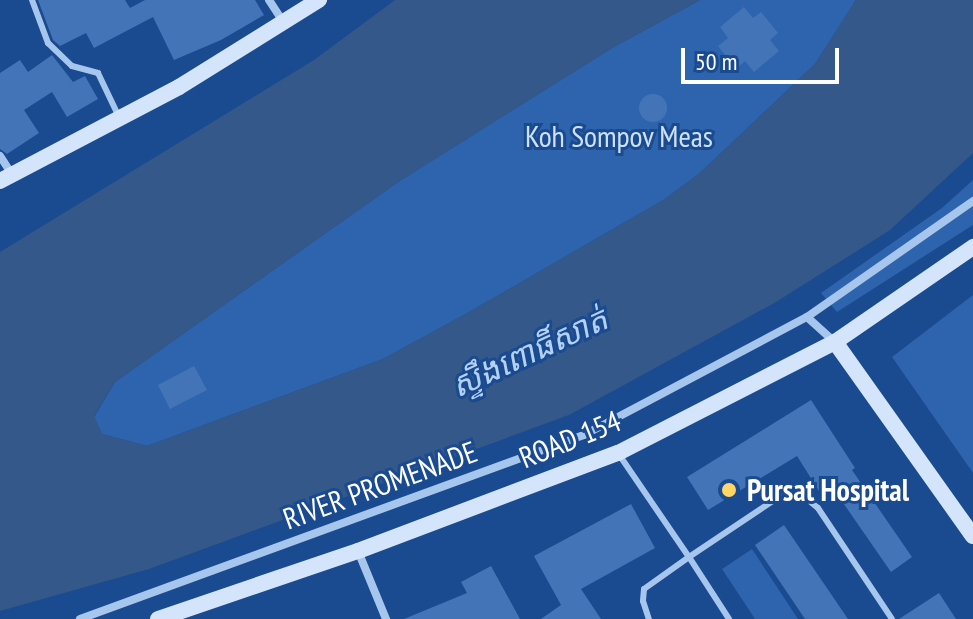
<!DOCTYPE html>
<html>
<head>
<meta charset="utf-8">
<style>
	body { margin:0 }
	#map { position:relative; width:973px; height:619px; overflow:hidden; background:#1a4a8f; font-family:"PT Sans Narrow","Noto Sans Khmer",sans-serif }
	div>[style] { position:absolute }
	.green>* { inset:0; background:#2d64ad }
	.water>* { inset:0; background:#35588a }
	.building>* { inset:0; background:#4374b7 }
	.round { border-radius:50% }
	.lane>* { height:6px; margin:-3px; padding:0 3px; transform-origin:3px; border-radius:3px; background:#a7c6ee }
	.street>* { height:8px; margin:-4px; padding:0 4px; transform-origin:4px; border-radius:4px; background:#a7c6ee }
	.secondary>* { height:16px; margin:-8px; padding:0 8px; transform-origin:8px; border-radius:8px; background:#d4e4fa }
	.dots>* { width:22px; height:22px; translate:-50% -50%; box-sizing:border-box; border:4px solid #1a4a8f; border-radius:50% }
	span { translate:-50% -50%; white-space:nowrap; text-align:center; line-height:1.15; -webkit-text-stroke:6px #1a4a8f; paint-order:stroke }
	.park-label { font-size:30px; color:#cde1fa }
	.street-label { font-size:30px; color:#fff }
	.poi-label { font-size:30px; color:#fff; font-weight:700 }
	.left { translate:0 -50%; text-align:left }
	.water-label { font-size:32px; color:#b3d0f5; font-style:italic }
	.scale { position:absolute; left:681px; top:48px; width:158px; height:36px; box-sizing:border-box; border:4px solid #fff; border-top:0; padding-left:10px; font-size:24px; line-height:28px; white-space:nowrap; color:#fff; -webkit-text-stroke:6px #1a4a8f; paint-order:stroke }
</style>
</head>
<body>
<div id="map">
	<div class="green">
		<div style="clip-path:polygon(700px 0,856px 0,815px 64px,701px 172px,665px 199px,471px 311px,383px 359px,147px 446px,102px 434px,94px 417px,115px 382px,398px 182px,612px 48px)"></div>
		<div style="clip-path:polygon(973px 180px,973px 225px,837px 312px,821px 293px,942px 208px)"></div>
		<div style="clip-path:polygon(973px 295px,973px 473px,892px 357px)"></div>
		<div style="clip-path:polygon(752px 549px,798px 619px,755px 619px,722px 569px)"></div>
	</div>
	<div class="water">
		<div style="clip-path:polygon(395px 0,700px 0,612px 48px,398px 182px,115px 382px,94px 416px,102px 434px,147px 446px,383px 359px,471px 311px,665px 199px,701px 172px,815px 64px,856px 0,973px 0,973px 153px,890px 230px,776px 302px,569px 415px,149px 569px,0 611px,0 252px,314px 60px)"></div>
	</div>
	<div class="building">
		<div style="clip-path:polygon(38px 0,125px 0,130px 8px,145px 0,255px 0,264px 15px,221px 40px,174px 60px,153px 17px,94px 48px,86px 33px,60px 46px,53px 40px)"></div>
		<div style="clip-path:polygon(744px 7px,753px 18px,761px 12px,778px 33px,770px 40px,779px 51px,754px 72px,745px 61px,736px 69px,718px 46px,728px 38px,720px 27px)"></div>
		<div style="clip-path:polygon(52px 55px,73px 82px,85px 76px,98px 99px,67px 117px,52px 92px,24px 110px,39px 133px,7px 154px,0 149px,0 73px,20px 60px,28px 72px)"></div>
		<div class="round" style="left:639px;top:94px;width:28px;height:28px"></div>
		<div style="clip-path:polygon(194px 366px,207px 390px,170px 409px,158px 385px)"></div>
		<div style="clip-path:polygon(811px 400px,855px 468px,852px 470px,912px 557px,891px 572px,830px 484px,819px 491px,797px 456px,708px 510px,687px 477px)"></div>
		<div style="clip-path:polygon(631px 504px,655px 548px,581px 589px,601px 619px,541px 619px,561px 605px,534px 556px)"></div>
		<div style="clip-path:polygon(784px 525px,848px 619px,805px 619px,755px 545px)"></div>
		<div style="clip-path:polygon(491px 566px,520px 619px,404px 619px,467px 593px,461px 582px)"></div>
		<div style="clip-path:polygon(939px 593px,956px 619px,899px 619px)"></div>
	</div>
	<div class="lane">
		<div style="left:32px;top:0;width:46px;rotate:69.6deg"></div>
		<div style="left:48px;top:43px;width:33px;rotate:44deg"></div>
		<div style="left:72px;top:66px;width:27px;rotate:15deg"></div>
		<div style="left:98px;top:73px;width:49px;rotate:64.5deg"></div>
		<div style="left:620px;top:456px;width:122px;rotate:55.7deg"></div>
		<div style="left:689px;top:557px;width:55px;rotate:144.6deg"></div>
		<div style="left:644px;top:589px;width:12px;rotate:95deg"></div>
		<div style="left:643px;top:601px;width:19px;rotate:72deg"></div>
		<div style="left:729px;top:619px;width:74px;rotate:-122.8deg"></div>
		<div style="left:689px;top:557px;width:117px;rotate:-33.8deg"></div>
		<div style="left:786px;top:492px;width:14px;rotate:4deg"></div>
		<div style="left:800px;top:493px;width:23px;rotate:40deg"></div>
		<div style="left:818px;top:508px;width:133px;rotate:56.3deg"></div>
	</div>
	<div class="street">
		<div style="left:269px;top:0;width:27px;rotate:57deg"></div>
		<div style="left:0;top:156px;width:24px;rotate:57deg"></div>
		<div style="left:807px;top:317px;width:38px;rotate:42deg"></div>
		<div style="left:358px;top:551px;width:74px;rotate:67.6deg"></div>
		<div style="left:80px;top:619px;width:537px;rotate:-20.06deg"></div>
		<div style="left:584px;top:435px;width:252px;rotate:-27.9deg"></div>
		<div style="left:807px;top:317px;width:203px;rotate:-34.9deg"></div>
	</div>
	<div class="secondary">
		<div style="left:0;top:181px;width:202px;rotate:-27.7deg"></div>
		<div style="left:179px;top:87px;width:165px;rotate:-31.9deg"></div>
		<div style="left:835px;top:342px;width:238px;rotate:54.6deg"></div>
		<div style="left:158px;top:619px;width:211px;rotate:-18.8deg"></div>
		<div style="left:358px;top:551px;width:278px;rotate:-20.7deg"></div>
		<div style="left:618px;top:453px;width:244px;rotate:-27.1deg"></div>
		<div style="left:835px;top:342px;width:168px;rotate:-34.5deg"></div>
	</div>
	<div class="dots">
		<div style="left:729px;top:490px;background:#ffd665"></div>
	</div>
	<div class="park-label">
		<span style="left:619px;top:136px">Koh Sompov Meas</span>
	</div>
	<div class="street-label">
		<span style="left:570px;top:439px;rotate:-22deg">ROAD 154</span>
		<span style="left:380px;top:485px;rotate:-20deg">RIVER PROMENADE</span>
	</div>
	<div class="poi-label">
		<span class="left" style="left:747px;top:490px">Pursat Hospital</span>
	</div>
	<div class="water-label">
		<span style="left:529px;top:352px;rotate:-25deg">ស្ទឹងពោធិ៍សាត់</span>
	</div>
	<div class="scale">50 m</div>
</div>
</body>
</html>
